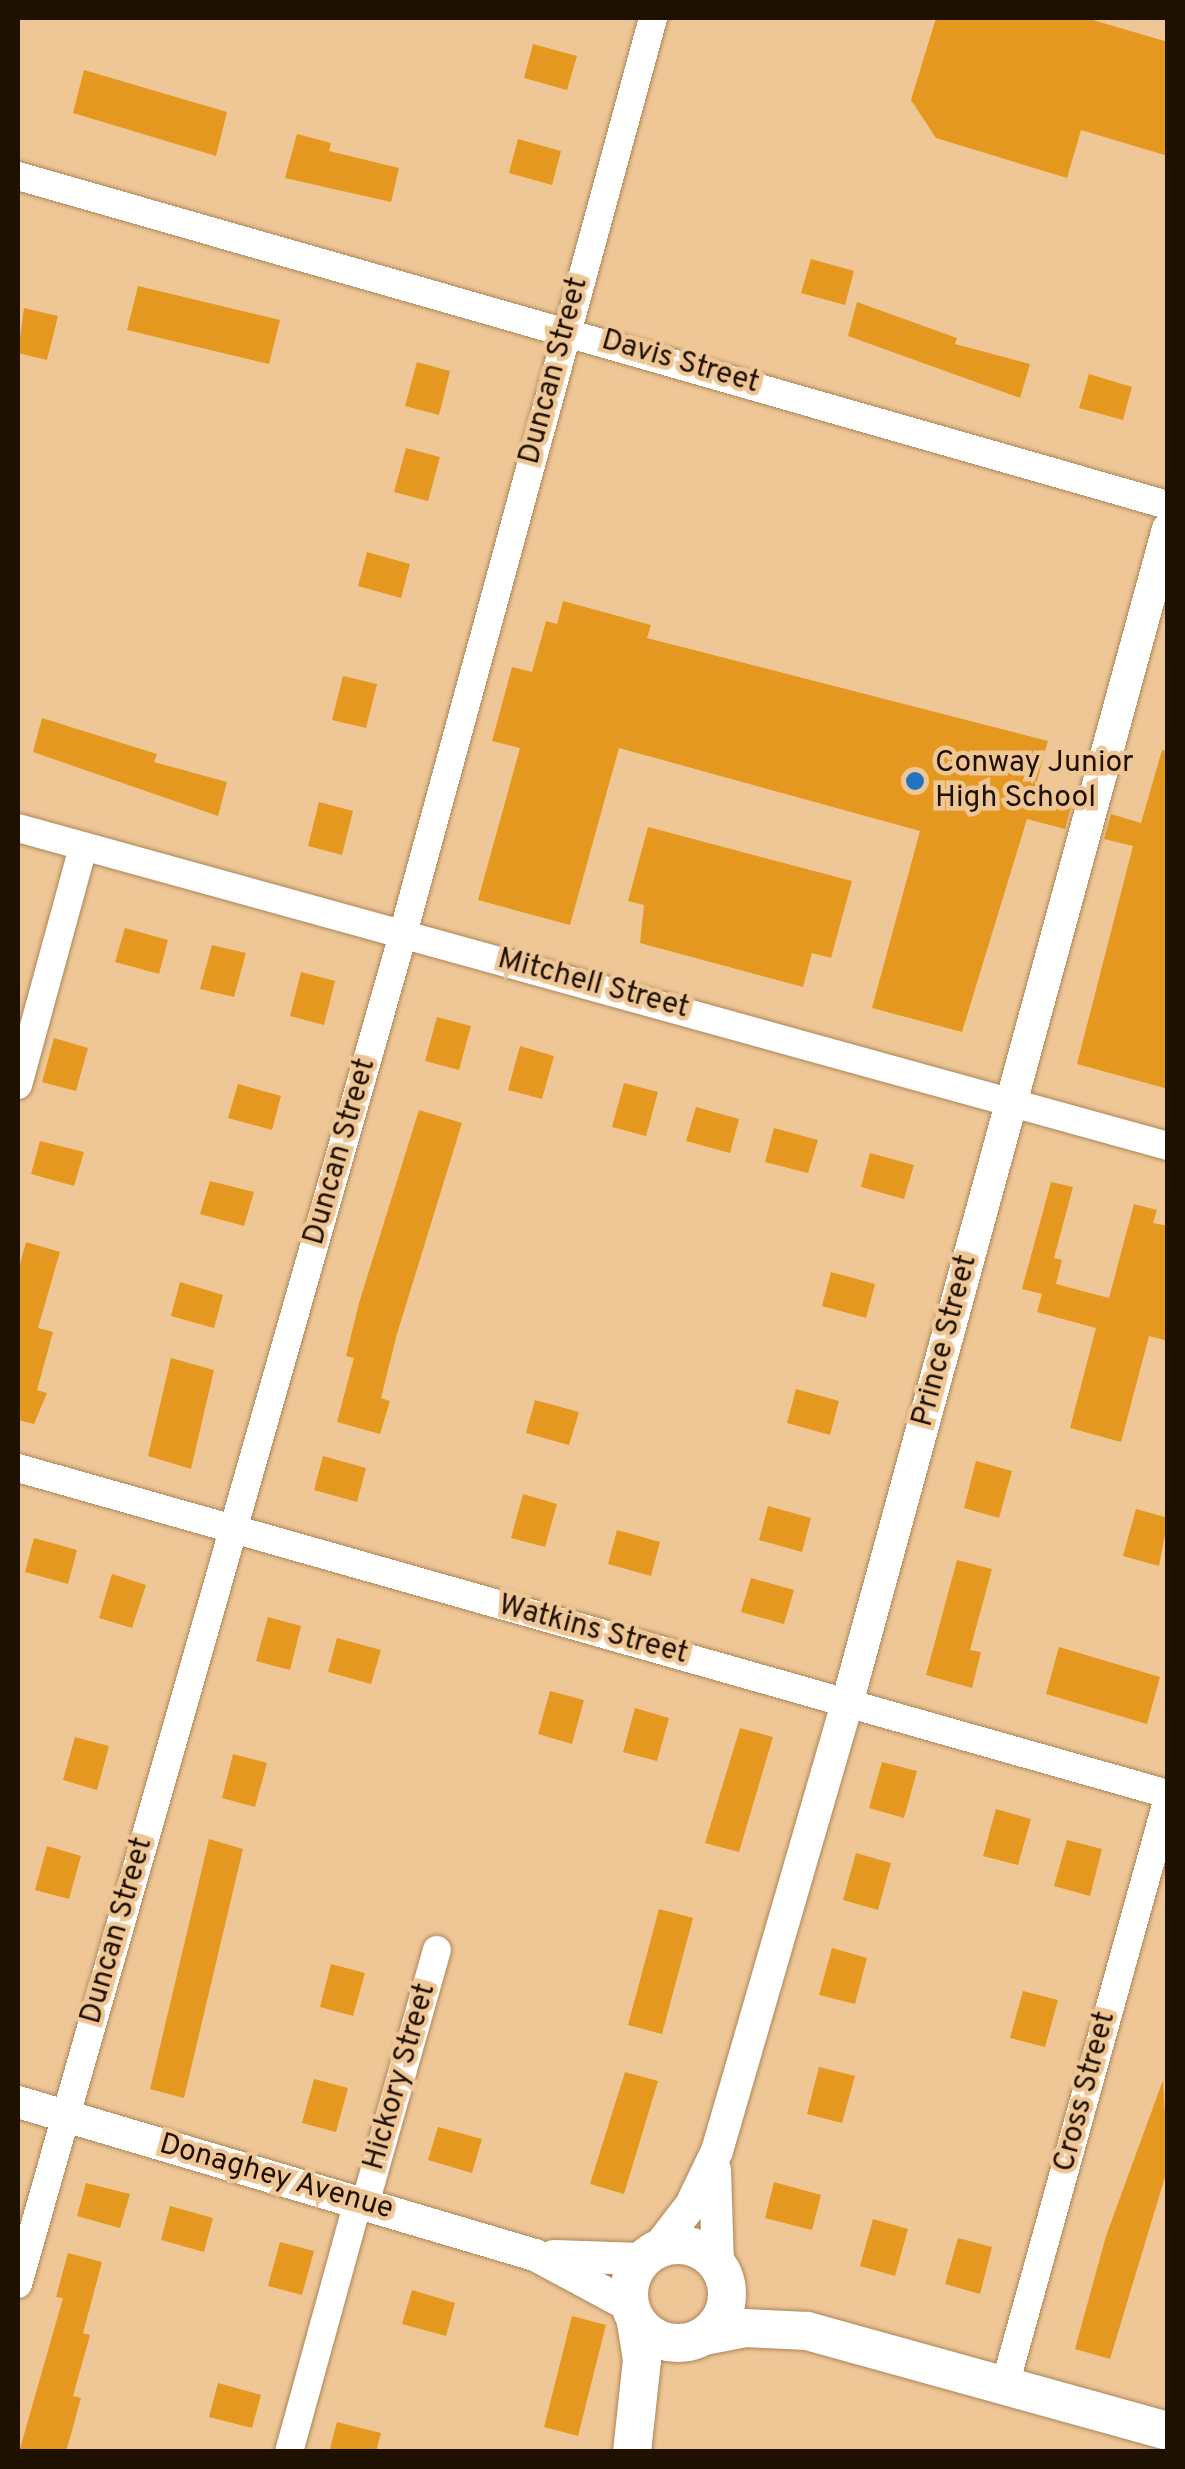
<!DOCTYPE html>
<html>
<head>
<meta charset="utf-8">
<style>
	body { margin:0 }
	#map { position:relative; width:1185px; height:2469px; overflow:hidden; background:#efc797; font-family:Overpass,sans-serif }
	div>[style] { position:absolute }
	.building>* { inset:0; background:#e5981f }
	.roads { filter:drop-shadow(0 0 2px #ac8659) drop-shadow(0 0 2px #ac8659) }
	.minor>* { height:28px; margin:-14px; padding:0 14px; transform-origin:14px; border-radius:14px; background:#fff }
	.tertiary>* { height:32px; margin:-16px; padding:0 16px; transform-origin:16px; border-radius:16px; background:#fff }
	.secondary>* { height:38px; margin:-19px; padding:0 19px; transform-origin:19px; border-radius:19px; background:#fff }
	.secondary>.ring { margin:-19px; padding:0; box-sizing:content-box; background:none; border:38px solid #fff; border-radius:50% }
	.dots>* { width:28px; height:28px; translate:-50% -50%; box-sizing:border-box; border:5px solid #efc797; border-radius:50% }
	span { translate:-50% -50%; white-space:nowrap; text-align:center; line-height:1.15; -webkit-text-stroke:9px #efc797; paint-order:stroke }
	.street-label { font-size:30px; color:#1f1101 }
	.poi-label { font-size:30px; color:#1f1101 }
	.left { translate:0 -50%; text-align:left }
	.frame { position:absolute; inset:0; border:20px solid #1f1101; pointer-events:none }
</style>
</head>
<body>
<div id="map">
	<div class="building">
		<div style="clip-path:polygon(936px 18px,1086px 18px,1168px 42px,1168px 156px,1081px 130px,1067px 178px,936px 138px,911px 100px)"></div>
		<div style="clip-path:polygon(533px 44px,577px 56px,567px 90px,524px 78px)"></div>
		<div style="clip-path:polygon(84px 70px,227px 112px,216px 156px,73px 113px)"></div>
		<div style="clip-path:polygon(297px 134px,331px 143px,329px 151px,399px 168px,391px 202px,285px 178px)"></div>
		<div style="clip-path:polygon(518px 139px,561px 151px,552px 185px,509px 173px)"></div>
		<div style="clip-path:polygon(811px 259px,854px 271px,845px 305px,801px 293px)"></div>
		<div style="clip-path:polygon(138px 286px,280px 320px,269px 364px,127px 330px)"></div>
		<div style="clip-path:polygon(857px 302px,957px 338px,955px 344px,1030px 364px,1020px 398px,848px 336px)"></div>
		<div style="clip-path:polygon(24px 308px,58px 316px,47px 360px,18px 353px)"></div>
		<div style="clip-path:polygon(417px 362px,450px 371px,439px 415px,405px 406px)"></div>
		<div style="clip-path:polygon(1089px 374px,1132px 387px,1123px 420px,1079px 408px)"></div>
		<div style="clip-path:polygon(406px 448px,440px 457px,428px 501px,394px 492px)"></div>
		<div style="clip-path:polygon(367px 552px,410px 564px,401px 598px,358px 586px)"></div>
		<div style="clip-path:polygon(563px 601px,651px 625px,647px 638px,1048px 741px,1034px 792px,1072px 803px,1065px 829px,1027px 819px,962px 1032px,872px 1008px,920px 831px,619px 748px,570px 925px,478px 900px,520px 748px,492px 741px,512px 667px,532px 672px,546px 621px,557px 624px)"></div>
		<div style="clip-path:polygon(343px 676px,377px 684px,366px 728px,332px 720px)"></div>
		<div style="clip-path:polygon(42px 718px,157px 754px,154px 762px,227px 782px,218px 816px,33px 752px)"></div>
		<div style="clip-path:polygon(1162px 750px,1168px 751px,1168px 1089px,1077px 1064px,1133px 846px,1104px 839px,1111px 814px,1141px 823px)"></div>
		<div style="clip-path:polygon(319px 802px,353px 811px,342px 855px,308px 846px)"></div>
		<div style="clip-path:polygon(648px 827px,852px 881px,831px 958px,812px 953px,803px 987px,640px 943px,644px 905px,628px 901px)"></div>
		<div style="clip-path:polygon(125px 928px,168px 940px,159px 974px,115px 962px)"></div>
		<div style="clip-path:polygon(212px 945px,246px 953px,234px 997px,200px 989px)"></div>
		<div style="clip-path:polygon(301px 972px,335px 981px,324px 1025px,290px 1016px)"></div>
		<div style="clip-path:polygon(437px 1017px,471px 1026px,459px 1070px,425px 1061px)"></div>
		<div style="clip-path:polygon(54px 1038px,88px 1048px,76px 1091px,42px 1082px)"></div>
		<div style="clip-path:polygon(520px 1046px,554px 1056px,542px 1099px,508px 1090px)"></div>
		<div style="clip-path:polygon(624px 1083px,658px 1092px,646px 1136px,612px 1127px)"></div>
		<div style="clip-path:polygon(238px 1084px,281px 1096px,272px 1130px,228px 1118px)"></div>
		<div style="clip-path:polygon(696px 1107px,739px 1119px,730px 1153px,686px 1141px)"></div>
		<div style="clip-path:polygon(419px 1110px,462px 1123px,397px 1334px,381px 1398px,390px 1401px,380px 1434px,337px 1422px,354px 1358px,346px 1356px,359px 1303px)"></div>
		<div style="clip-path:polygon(774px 1128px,818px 1140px,808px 1173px,765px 1162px)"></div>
		<div style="clip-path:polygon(40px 1141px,84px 1152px,74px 1186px,31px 1174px)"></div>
		<div style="clip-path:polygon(870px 1153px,914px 1165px,904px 1199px,861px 1187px)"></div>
		<div style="clip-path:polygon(210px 1181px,254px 1192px,244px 1226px,200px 1214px)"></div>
		<div style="clip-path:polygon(1051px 1182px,1073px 1187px,1054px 1258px,1062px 1260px,1056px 1284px,1109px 1298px,1134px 1204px,1157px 1210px,1153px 1223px,1168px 1226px,1168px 1341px,1149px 1336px,1121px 1442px,1070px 1428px,1096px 1328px,1037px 1312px,1042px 1294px,1022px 1289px)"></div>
		<div style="clip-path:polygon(26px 1242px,60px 1252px,38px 1328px,53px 1332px,37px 1390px,47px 1393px,34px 1424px,18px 1420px,18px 1272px)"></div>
		<div style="clip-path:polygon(831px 1272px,875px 1284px,866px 1318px,822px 1306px)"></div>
		<div style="clip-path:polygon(180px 1282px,223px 1295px,214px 1328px,171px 1316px)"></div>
		<div style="clip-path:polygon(171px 1358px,214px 1370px,191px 1469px,148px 1456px)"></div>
		<div style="clip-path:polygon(796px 1389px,839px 1401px,830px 1435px,787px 1423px)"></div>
		<div style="clip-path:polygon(535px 1400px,579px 1412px,569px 1445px,526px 1433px)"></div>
		<div style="clip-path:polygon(323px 1456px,366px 1468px,357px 1502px,314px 1490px)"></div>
		<div style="clip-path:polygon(976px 1461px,1012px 1471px,999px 1518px,964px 1508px)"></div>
		<div style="clip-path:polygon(523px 1494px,557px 1504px,545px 1547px,511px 1538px)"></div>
		<div style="clip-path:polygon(768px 1506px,811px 1518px,802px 1552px,759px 1540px)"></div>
		<div style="clip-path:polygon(1136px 1509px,1168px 1518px,1159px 1566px,1123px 1556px)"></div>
		<div style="clip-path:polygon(617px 1530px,660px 1542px,651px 1576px,608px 1564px)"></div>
		<div style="clip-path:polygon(34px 1538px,77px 1550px,68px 1584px,25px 1572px)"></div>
		<div style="clip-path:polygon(957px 1560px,992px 1569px,970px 1650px,981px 1652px,972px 1688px,926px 1675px)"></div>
		<div style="clip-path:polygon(112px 1574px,146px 1585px,132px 1628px,99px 1618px)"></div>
		<div style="clip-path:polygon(751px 1578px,794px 1590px,784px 1624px,741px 1612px)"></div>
		<div style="clip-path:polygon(268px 1617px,301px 1626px,290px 1670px,256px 1661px)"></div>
		<div style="clip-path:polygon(337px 1638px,381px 1650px,371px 1684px,328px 1672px)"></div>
		<div style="clip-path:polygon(1059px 1647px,1160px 1677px,1147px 1724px,1046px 1694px)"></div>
		<div style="clip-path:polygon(550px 1691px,584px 1700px,572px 1744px,538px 1734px)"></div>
		<div style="clip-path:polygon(635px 1708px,669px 1718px,657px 1761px,623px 1752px)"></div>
		<div style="clip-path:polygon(740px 1728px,773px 1737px,739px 1852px,705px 1843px)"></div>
		<div style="clip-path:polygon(75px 1737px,109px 1746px,97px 1790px,63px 1780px)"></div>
		<div style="clip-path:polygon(233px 1754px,267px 1763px,255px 1807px,222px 1798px)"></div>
		<div style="clip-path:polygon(882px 1762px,917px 1771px,904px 1818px,869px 1808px)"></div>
		<div style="clip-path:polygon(996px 1809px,1031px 1819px,1018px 1865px,983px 1856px)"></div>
		<div style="clip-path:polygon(209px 1839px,243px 1849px,184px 2098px,150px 2089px)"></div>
		<div style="clip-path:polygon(1067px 1840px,1102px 1849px,1090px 1896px,1054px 1886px)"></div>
		<div style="clip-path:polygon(47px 1846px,81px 1856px,69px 1899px,35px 1890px)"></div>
		<div style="clip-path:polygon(856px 1853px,891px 1863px,878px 1910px,843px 1900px)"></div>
		<div style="clip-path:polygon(659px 1909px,693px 1918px,662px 2034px,628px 2025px)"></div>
		<div style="clip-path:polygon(832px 1948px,867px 1958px,855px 2004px,819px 1995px)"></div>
		<div style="clip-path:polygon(331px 1964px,365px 1973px,353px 2016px,320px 2007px)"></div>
		<div style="clip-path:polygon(1023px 1991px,1058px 2000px,1045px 2047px,1010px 2038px)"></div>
		<div style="clip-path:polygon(819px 2067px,855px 2076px,842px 2123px,807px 2114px)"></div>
		<div style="clip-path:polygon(625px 2072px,658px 2081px,624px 2194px,590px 2184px)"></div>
		<div style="clip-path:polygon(314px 2079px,348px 2088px,336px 2132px,302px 2123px)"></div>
		<div style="clip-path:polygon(1163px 2080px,1168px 2167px,1110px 2359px,1075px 2349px,1106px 2236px)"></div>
		<div style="clip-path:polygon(438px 2127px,482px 2139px,472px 2173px,428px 2160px)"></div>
		<div style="clip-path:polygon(774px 2182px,821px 2195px,812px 2230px,765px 2218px)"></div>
		<div style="clip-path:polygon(86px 2183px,130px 2194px,120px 2228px,77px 2216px)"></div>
		<div style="clip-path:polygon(170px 2206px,213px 2218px,204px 2252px,161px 2240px)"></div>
		<div style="clip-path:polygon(873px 2219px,908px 2229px,895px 2276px,860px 2266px)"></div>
		<div style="clip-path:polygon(958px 2238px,992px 2247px,980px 2294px,945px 2284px)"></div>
		<div style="clip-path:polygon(280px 2242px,314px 2251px,302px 2295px,268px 2286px)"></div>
		<div style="clip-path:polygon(68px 2253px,102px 2262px,83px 2333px,90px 2335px,73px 2396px,81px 2398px,66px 2452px,19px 2452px,63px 2298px,56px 2297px)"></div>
		<div style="clip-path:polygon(412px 2290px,455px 2303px,446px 2336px,402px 2324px)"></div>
		<div style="clip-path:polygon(572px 2316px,606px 2325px,578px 2436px,544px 2427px)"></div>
		<div style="clip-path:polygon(218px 2383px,261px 2395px,252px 2428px,209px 2417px)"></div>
		<div style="clip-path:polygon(337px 2422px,381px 2433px,376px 2452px,329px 2452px)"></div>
	</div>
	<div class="roads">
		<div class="minor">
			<div style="left:18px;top:176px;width:1196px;rotate:15.97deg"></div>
			<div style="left:18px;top:828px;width:1193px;rotate:15.46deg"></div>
			<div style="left:18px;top:1085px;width:247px;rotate:-74.7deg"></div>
			<div style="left:18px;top:1468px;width:1195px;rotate:15.83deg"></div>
			<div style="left:365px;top:2204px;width:264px;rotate:-74.2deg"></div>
			<div style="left:18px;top:2284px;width:1404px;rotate:-74.08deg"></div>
			<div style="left:403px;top:934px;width:950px;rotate:-74.73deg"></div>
			<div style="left:1005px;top:2385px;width:609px;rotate:-74.48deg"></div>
			<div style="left:289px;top:2452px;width:259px;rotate:-74.6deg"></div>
		</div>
		<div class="tertiary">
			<div style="left:18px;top:2102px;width:539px;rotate:16.49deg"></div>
			<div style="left:535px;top:2255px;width:108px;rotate:28.2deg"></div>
			<div style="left:715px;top:2170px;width:95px;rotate:88.2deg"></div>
			<div style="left:657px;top:2249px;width:56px;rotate:-52.3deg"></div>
			<div style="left:691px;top:2205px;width:60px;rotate:-64.3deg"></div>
			<div style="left:717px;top:2151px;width:470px;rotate:-73.8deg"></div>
			<div style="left:848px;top:1700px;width:1214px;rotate:-74.72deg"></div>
			<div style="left:554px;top:2256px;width:89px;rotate:1.9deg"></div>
		</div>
		<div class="secondary">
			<div class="ring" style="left:629px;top:2245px;width:60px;height:60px"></div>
			<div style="left:704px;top:2336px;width:42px;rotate:-11deg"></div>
			<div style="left:745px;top:2328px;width:62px;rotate:2.8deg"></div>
			<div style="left:807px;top:2331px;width:375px;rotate:15.5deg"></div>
			<div style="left:632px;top:2452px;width:93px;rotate:-83.8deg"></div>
			<div style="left:642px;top:2360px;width:39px;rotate:-99deg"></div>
		</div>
	</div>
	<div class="dots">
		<div style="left:915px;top:781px;background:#2174c2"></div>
	</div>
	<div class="street-label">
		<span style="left:680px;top:363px;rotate:16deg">Davis Street</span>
		<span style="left:555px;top:371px;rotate:-75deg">Duncan Street</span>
		<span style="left:593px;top:985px;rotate:15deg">Mitchell Street</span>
		<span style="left:341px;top:1152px;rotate:-74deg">Duncan Street</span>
		<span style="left:946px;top:1341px;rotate:-75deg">Prince Street</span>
		<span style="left:593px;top:1631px;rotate:15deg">Watkins Street</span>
		<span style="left:118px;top:1931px;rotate:-74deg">Duncan Street</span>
		<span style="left:401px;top:2077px;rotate:-74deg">Hickory Street</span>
		<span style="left:1086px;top:2092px;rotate:-75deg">Cross Street</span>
		<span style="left:276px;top:2178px;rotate:16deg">Donaghey Avenue</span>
	</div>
	<div class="poi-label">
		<span class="left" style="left:935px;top:781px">Conway Junior<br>High School</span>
	</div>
	<div class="frame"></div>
</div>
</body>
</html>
